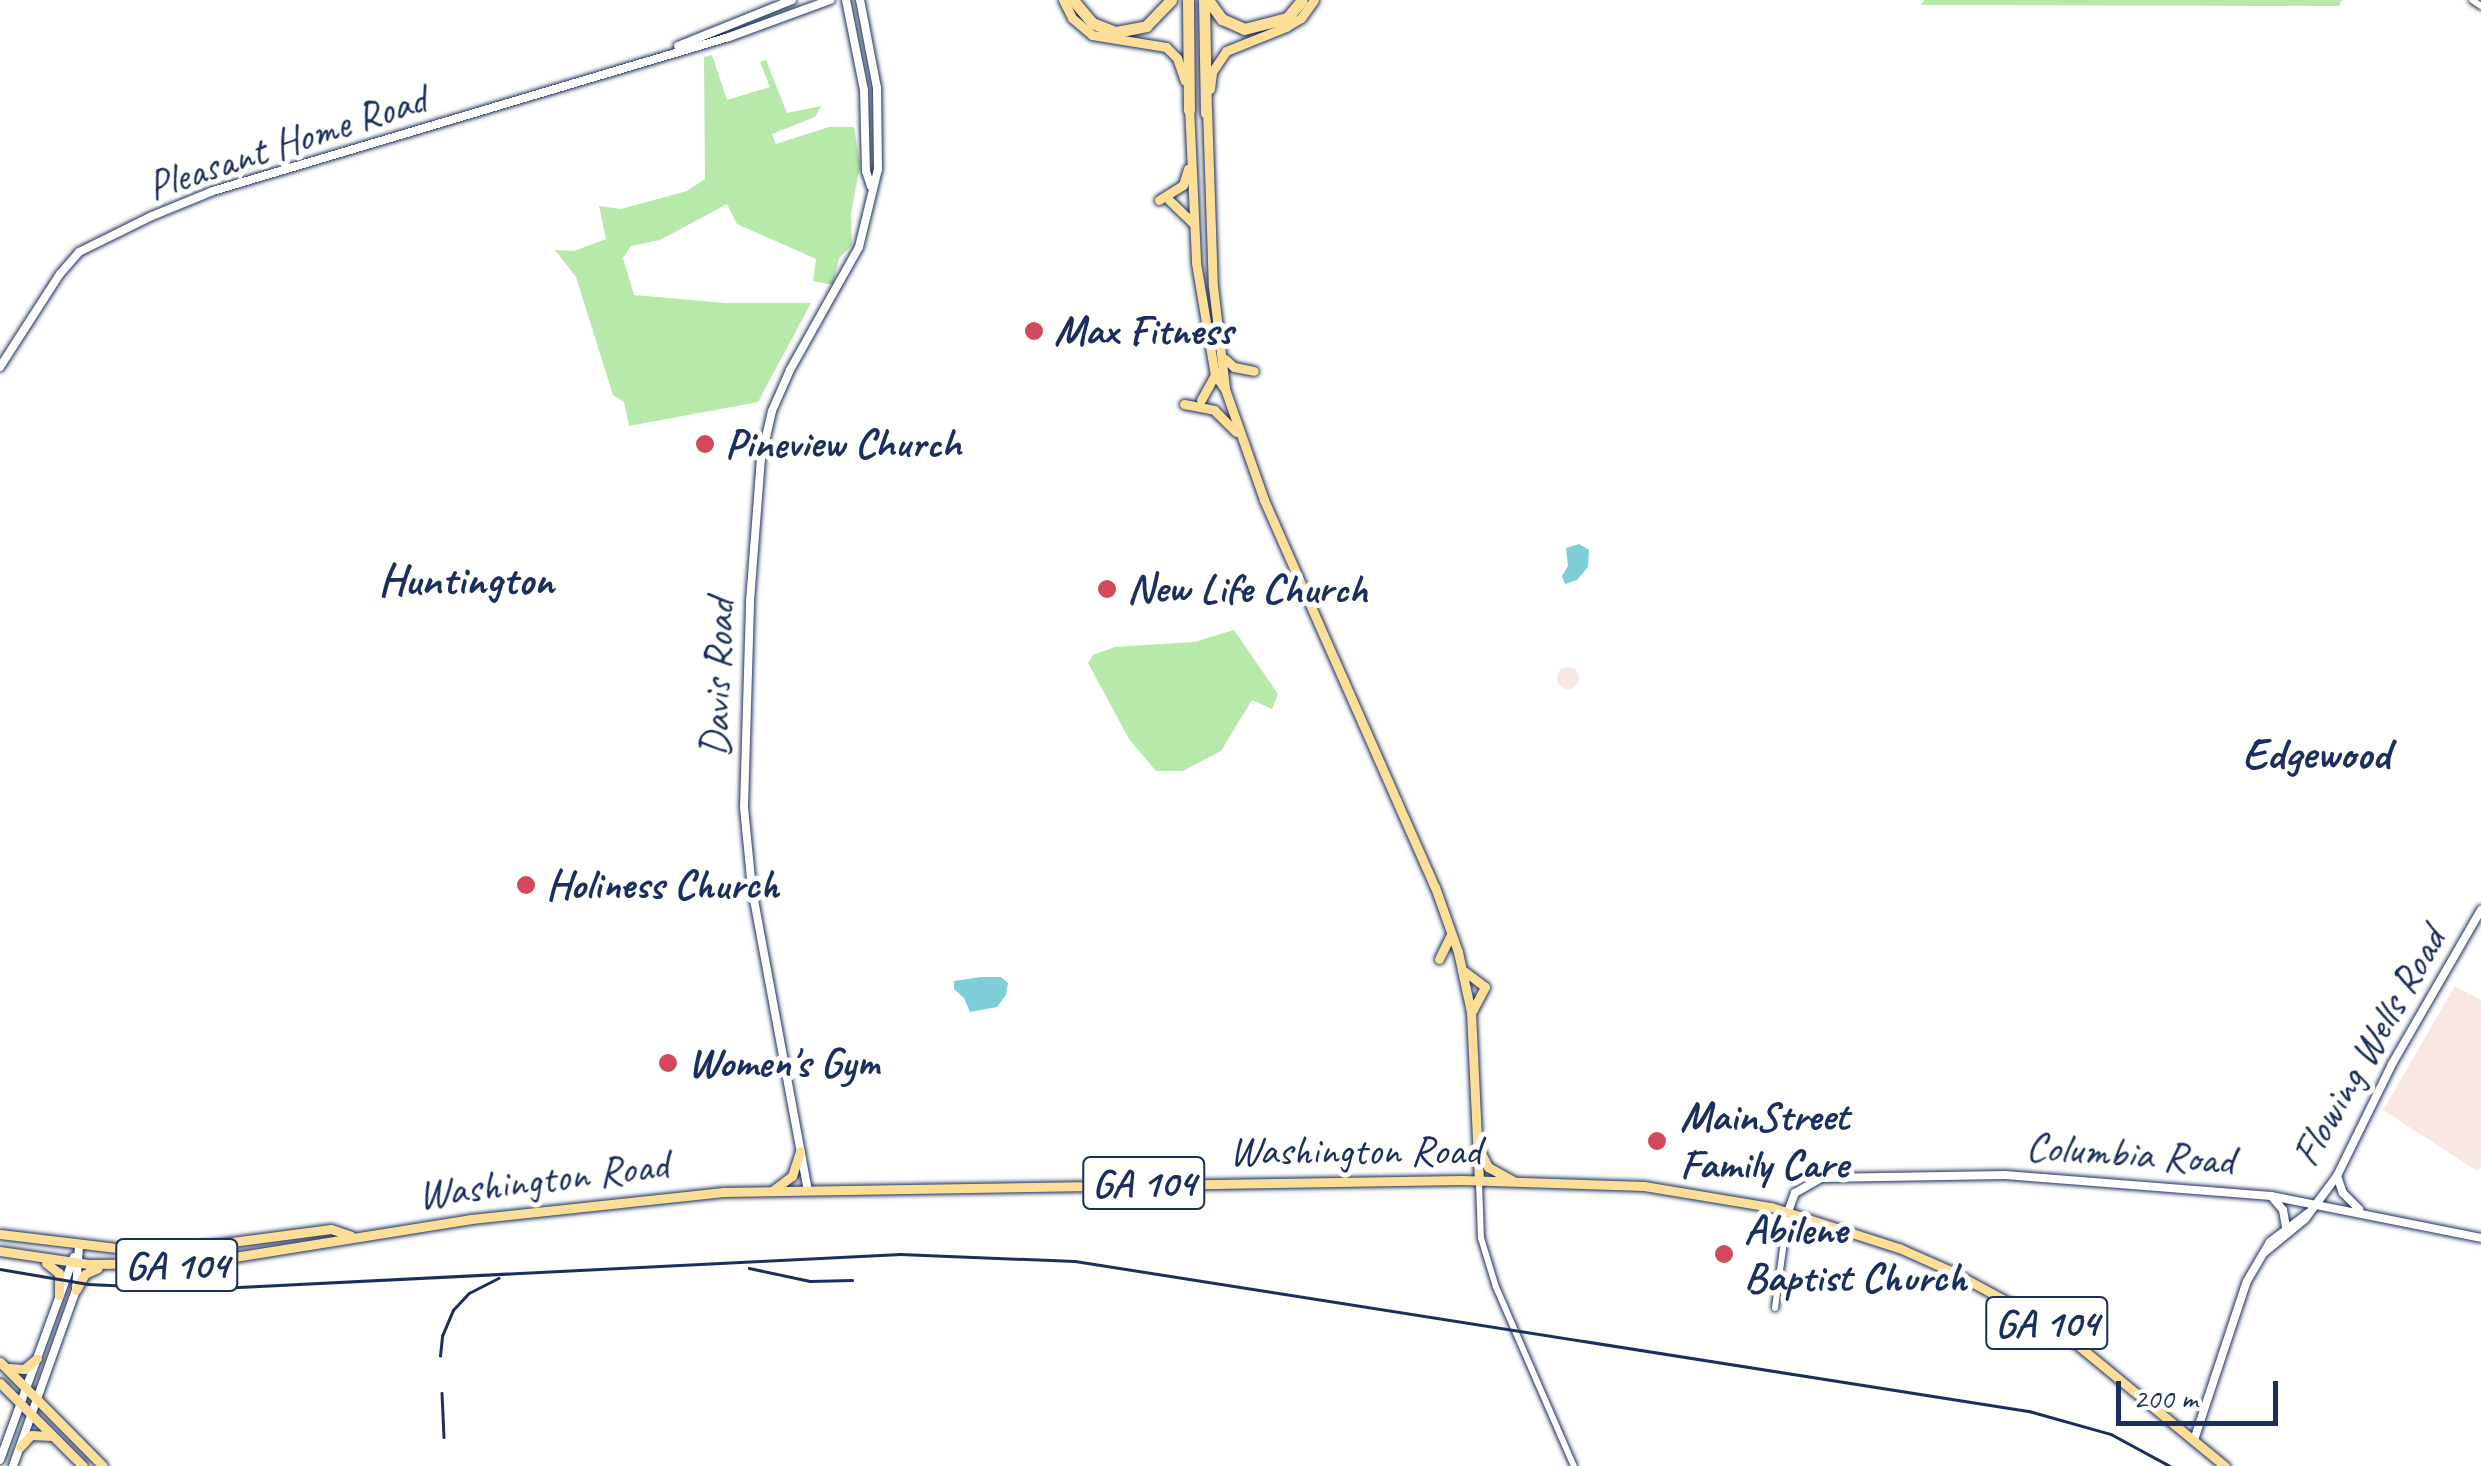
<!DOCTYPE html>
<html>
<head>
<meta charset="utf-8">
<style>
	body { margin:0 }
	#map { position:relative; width:2481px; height:1466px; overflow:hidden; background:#fff; font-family:Caveat,sans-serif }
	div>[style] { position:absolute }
	.built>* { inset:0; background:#f8e7e3 }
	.round { border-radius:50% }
	.green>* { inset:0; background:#b7e9aa }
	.water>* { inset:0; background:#7dced6 }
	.roads { filter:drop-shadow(0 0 2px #1b2f5e) drop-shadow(0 0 2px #1b2f5e) }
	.tertiary>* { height:6px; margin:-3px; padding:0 3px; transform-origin:3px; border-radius:3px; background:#fff }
	.secondary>* { height:8px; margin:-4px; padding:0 4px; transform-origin:4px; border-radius:4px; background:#fff }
	.primary>* { height:9px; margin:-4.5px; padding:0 4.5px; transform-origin:4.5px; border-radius:4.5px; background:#fdde96 }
	.motorway>* { height:11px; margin:-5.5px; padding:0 5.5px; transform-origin:5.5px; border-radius:5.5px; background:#fdde96 }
	.rail>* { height:2.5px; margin:-1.25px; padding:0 1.25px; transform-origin:1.25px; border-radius:1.25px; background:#1b2f5e }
	.dots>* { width:28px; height:28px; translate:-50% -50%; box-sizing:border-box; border:5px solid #fff; border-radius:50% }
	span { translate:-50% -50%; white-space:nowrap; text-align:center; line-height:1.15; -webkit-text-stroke:10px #fff; paint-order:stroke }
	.shield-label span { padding:2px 8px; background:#fff; border:2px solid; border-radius:8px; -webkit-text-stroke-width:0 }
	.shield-label { font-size:40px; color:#1b2f5e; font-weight:700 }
	.street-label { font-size:42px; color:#1b2f5e }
	.poi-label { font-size:42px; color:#1b2f5e; font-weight:700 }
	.left { translate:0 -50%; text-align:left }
	.neighbourhood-label { font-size:45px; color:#1b2f5e; font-weight:700 }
	.scale { position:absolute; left:2116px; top:1381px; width:162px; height:45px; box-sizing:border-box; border:5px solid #1b2f5e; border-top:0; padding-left:12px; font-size:30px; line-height:35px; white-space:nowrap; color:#1b2f5e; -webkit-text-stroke:8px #fff; paint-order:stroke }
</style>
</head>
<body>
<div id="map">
	<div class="built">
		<div class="round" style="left:1557px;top:667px;width:22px;height:22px"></div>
		<div style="clip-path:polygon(2455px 986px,2481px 1000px,2481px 1167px,2477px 1171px,2383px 1110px)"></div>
	</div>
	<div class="green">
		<div style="clip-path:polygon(1924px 0,2342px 0,2339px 6px,1921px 5px)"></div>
		<div style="clip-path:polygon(712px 55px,727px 100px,770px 87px,760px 62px,766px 60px,787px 113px,821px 106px,815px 117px,772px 134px,776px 144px,829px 127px,854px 127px,860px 165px,851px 214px,852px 245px,839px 258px,833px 285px,813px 281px,816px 259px,737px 224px,727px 204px,660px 240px,631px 246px,623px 258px,634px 295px,725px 303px,811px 303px,758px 402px,629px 426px,624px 402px,613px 395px,576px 277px,555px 250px,574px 251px,606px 239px,599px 206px,621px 209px,687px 191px,705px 179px,704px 57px)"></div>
		<div style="clip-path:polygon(1234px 630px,1278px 694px,1272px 709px,1252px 700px,1221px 751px,1183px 771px,1156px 771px,1129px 739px,1088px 663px,1093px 655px,1115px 647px,1194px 642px)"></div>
	</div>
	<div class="water">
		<div style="clip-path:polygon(1579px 544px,1589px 550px,1588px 567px,1577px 580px,1565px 584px,1562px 576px,1568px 566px,1566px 548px)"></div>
		<div style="clip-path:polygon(981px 977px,1001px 977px,1008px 983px,1006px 995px,997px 1007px,970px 1012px,964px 998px,954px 989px,954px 981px)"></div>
	</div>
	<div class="roads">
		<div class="tertiary">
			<div style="left:2472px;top:0;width:11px;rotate:34deg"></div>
			<div style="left:1479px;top:1182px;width:56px;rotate:88deg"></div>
			<div style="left:1481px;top:1238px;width:51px;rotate:73deg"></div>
			<div style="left:1496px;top:1287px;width:195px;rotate:66.5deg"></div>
			<div style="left:1775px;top:1308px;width:97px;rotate:-82.3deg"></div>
		</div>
		<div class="secondary">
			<div style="left:846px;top:0;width:92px;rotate:78.7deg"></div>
			<div style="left:864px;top:90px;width:81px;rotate:88.6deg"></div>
			<div style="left:866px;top:171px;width:16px;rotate:72deg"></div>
			<div style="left:678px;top:46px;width:123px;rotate:-22deg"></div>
			<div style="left:0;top:367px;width:111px;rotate:-57.2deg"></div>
			<div style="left:60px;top:274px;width:29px;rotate:-49deg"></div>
			<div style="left:79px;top:252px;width:81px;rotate:-26.3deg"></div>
			<div style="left:152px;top:216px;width:66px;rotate:-22.3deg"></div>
			<div style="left:213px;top:191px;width:538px;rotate:-16.62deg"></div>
			<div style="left:729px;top:37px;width:108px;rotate:-20.1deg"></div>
			<div style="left:2337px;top:1176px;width:18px;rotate:71deg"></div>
			<div style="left:2343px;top:1193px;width:23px;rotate:45deg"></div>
			<div style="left:808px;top:1191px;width:307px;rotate:-100.5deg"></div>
			<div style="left:752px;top:889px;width:82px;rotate:-95.6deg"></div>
			<div style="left:744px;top:807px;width:206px;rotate:-88.3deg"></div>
			<div style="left:750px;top:601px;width:142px;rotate:-85.6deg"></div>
			<div style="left:761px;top:459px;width:49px;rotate:-77.1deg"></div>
			<div style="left:772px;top:411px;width:45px;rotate:-66.3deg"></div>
			<div style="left:790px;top:370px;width:141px;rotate:-60.7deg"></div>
			<div style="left:859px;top:247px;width:80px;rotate:-76.3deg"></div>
			<div style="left:878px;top:169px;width:81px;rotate:-90.7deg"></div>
			<div style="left:877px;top:88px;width:90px;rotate:-100.9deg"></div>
			<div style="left:2271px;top:1196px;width:18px;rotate:49deg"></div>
			<div style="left:2283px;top:1210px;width:17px;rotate:80deg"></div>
			<div style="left:1788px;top:1212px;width:20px;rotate:-70deg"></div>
			<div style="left:1795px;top:1193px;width:30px;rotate:-30deg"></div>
			<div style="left:1821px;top:1178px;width:184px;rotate:-0.9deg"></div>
			<div style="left:2005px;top:1175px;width:267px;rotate:4.5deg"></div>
			<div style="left:2271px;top:1196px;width:214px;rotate:11.3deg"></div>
			<div style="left:2265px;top:1252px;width:52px;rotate:-39.5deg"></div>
			<div style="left:2305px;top:1219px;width:54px;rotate:-53.3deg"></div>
			<div style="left:2337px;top:1176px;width:125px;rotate:-63.8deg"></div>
			<div style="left:2392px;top:1064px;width:178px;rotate:-60deg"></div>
			<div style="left:2195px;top:1437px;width:164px;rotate:-71.6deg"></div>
			<div style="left:2247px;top:1281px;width:45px;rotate:-59.5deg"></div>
			<div style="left:2270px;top:1242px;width:48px;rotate:-37.3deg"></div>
			<div style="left:0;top:1460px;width:216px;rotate:-70deg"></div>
			<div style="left:13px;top:1466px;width:187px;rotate:-70.3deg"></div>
			<div style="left:76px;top:1290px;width:44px;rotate:-86.1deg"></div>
		</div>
		<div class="primary">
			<div style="left:1063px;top:0;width:20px;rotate:63deg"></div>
			<div style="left:1072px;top:18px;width:26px;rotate:40deg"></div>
			<div style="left:1092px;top:35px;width:75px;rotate:9.2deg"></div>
			<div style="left:1166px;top:47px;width:16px;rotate:45deg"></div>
			<div style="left:1177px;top:58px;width:24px;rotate:71deg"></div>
			<div style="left:1210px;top:89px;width:17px;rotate:-83deg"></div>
			<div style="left:1212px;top:72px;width:25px;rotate:-56deg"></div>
			<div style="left:1226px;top:51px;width:65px;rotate:-21.8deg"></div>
			<div style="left:1286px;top:27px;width:17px;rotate:-31deg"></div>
			<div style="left:1301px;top:18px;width:22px;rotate:-54deg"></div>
			<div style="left:1189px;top:106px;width:157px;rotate:87.4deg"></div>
			<div style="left:1196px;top:263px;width:114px;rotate:80.4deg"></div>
			<div style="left:1215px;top:375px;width:17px;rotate:54deg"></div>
			<div style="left:1225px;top:389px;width:118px;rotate:70.6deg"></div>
			<div style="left:1264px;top:500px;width:423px;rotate:66.2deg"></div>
			<div style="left:1435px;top:887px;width:69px;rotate:70.5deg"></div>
			<div style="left:1458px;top:952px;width:61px;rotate:77.8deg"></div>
			<div style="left:1471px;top:1012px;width:170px;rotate:87.3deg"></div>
			<div style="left:1207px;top:109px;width:177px;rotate:88.1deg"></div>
			<div style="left:1213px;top:286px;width:103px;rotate:83.3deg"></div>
			<div style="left:1159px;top:200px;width:28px;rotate:-32deg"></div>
			<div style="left:1183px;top:185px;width:17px;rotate:-73deg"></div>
			<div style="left:1169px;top:200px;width:32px;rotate:44deg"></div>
			<div style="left:1225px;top:359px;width:12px;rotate:42deg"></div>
			<div style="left:1234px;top:367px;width:20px;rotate:11deg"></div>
			<div style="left:1201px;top:400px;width:29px;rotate:-61deg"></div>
			<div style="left:1184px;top:404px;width:31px;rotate:11deg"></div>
			<div style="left:1214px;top:410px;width:31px;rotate:45deg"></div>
			<div style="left:1439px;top:959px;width:25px;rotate:-64deg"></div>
			<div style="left:1464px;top:971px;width:26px;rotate:37deg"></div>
			<div style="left:1485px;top:987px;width:27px;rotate:118deg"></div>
			<div style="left:1481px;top:1153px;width:16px;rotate:63deg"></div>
			<div style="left:1488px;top:1167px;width:29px;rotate:29deg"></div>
			<div style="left:772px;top:1191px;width:25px;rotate:-37deg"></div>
			<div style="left:792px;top:1176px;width:26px;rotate:-72deg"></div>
			<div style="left:0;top:1234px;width:126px;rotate:6.8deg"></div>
			<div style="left:125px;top:1249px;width:69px;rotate:-1.7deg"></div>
			<div style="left:194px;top:1247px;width:138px;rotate:-7.5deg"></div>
			<div style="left:331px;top:1229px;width:21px;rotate:19deg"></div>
			<div style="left:0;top:1251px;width:89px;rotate:8.4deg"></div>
			<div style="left:88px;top:1264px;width:109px;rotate:-0.5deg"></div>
			<div style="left:197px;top:1263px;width:278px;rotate:-9.1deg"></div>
			<div style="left:471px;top:1219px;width:254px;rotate:-6.1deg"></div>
			<div style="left:724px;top:1192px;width:738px;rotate:-0.93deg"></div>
			<div style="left:1462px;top:1180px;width:182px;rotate:1.9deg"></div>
			<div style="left:1644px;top:1186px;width:129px;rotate:9.4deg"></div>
			<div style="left:1771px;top:1207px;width:134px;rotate:17.8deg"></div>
			<div style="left:1899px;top:1248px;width:57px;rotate:23.9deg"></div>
			<div style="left:1951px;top:1271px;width:122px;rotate:28.5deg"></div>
			<div style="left:2058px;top:1329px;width:216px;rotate:39.4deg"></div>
			<div style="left:46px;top:1263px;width:16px;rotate:38deg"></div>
			<div style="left:59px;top:1273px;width:22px;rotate:90deg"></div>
			<div style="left:76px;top:1290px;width:18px;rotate:-61deg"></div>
			<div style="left:85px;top:1274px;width:14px;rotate:-25deg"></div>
			<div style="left:0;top:1362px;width:146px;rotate:45.3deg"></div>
			<div style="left:9px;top:1368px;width:15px;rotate:4deg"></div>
			<div style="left:24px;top:1369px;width:17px;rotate:-40deg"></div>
			<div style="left:0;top:1383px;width:117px;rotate:45deg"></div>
			<div style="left:20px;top:1447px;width:16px;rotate:-47deg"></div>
			<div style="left:31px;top:1435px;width:21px;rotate:3deg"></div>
		</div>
		<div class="motorway">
			<div style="left:1073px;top:0;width:30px;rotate:50deg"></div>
			<div style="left:1092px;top:23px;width:26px;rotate:21deg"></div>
			<div style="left:1116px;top:32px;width:31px;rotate:-11deg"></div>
			<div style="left:1146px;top:26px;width:36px;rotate:-46deg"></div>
			<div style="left:1188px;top:0;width:110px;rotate:89.5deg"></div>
			<div style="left:1204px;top:0;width:113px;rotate:89deg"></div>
			<div style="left:1208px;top:0;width:24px;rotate:54deg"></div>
			<div style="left:1222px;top:19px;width:24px;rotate:24deg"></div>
			<div style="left:1244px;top:29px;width:44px;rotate:-14.3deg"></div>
			<div style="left:1287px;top:18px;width:23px;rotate:-50deg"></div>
		</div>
	</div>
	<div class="rail">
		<div style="left:749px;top:1268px;width:62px;rotate:12deg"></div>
		<div style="left:810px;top:1281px;width:42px;rotate:-1.4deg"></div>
		<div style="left:0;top:1269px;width:89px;rotate:9.7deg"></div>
		<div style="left:88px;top:1284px;width:111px;rotate:2.6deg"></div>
		<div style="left:199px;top:1289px;width:702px;rotate:-2.86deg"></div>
		<div style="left:900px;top:1254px;width:175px;rotate:2.3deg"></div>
		<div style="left:1075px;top:1261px;width:966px;rotate:8.94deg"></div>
		<div style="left:2029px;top:1411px;width:85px;rotate:15.7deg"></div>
		<div style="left:2111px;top:1434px;width:67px;rotate:28.5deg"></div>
		<div style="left:440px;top:1356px;width:20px;rotate:-84deg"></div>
		<div style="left:442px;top:1336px;width:28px;rotate:-67deg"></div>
		<div style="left:453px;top:1310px;width:23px;rotate:-47deg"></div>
		<div style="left:469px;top:1293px;width:33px;rotate:-27deg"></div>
		<div style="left:442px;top:1393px;width:44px;rotate:87.4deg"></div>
	</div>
	<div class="dots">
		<div style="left:1034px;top:331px;background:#d1495b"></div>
		<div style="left:705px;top:444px;background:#d1495b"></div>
		<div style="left:1107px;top:589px;background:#d1495b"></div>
		<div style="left:526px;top:885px;background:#d1495b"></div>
		<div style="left:668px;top:1063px;background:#d1495b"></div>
		<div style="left:1657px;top:1141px;background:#d1495b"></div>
		<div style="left:1724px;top:1254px;background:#d1495b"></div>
	</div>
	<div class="shield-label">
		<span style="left:1144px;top:1183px">GA 104</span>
		<span style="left:177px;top:1265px">GA 104</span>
		<span style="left:2047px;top:1323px">GA 104</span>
	</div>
	<div class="street-label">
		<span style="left:287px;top:143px;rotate:-18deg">Pleasant Home Road</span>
		<span style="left:718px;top:678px;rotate:-88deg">Davis Road</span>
		<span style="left:2369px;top:1047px;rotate:-60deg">Flowing Wells Road</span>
		<span style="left:1355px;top:1151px">Washington Road</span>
		<span style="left:2130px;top:1154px;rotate:4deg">Columbia Road</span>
		<span style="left:543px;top:1180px;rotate:-7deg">Washington Road</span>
	</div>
	<div class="poi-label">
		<span class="left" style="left:1054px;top:331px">Max Fitness</span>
		<span class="left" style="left:725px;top:444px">Pineview Church</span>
		<span class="left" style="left:1127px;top:589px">New Life Church</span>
		<span class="left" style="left:546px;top:885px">Holiness Church</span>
		<span class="left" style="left:688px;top:1063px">Women's Gym</span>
		<span class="left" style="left:1680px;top:1141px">MainStreet<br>Family Care</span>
		<span class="left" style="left:1744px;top:1254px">Abilene<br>Baptist Church</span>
	</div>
	<div class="neighbourhood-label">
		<span style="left:466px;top:580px">Huntington</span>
		<span style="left:2316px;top:754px">Edgewood</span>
	</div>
	<div class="scale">200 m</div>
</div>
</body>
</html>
